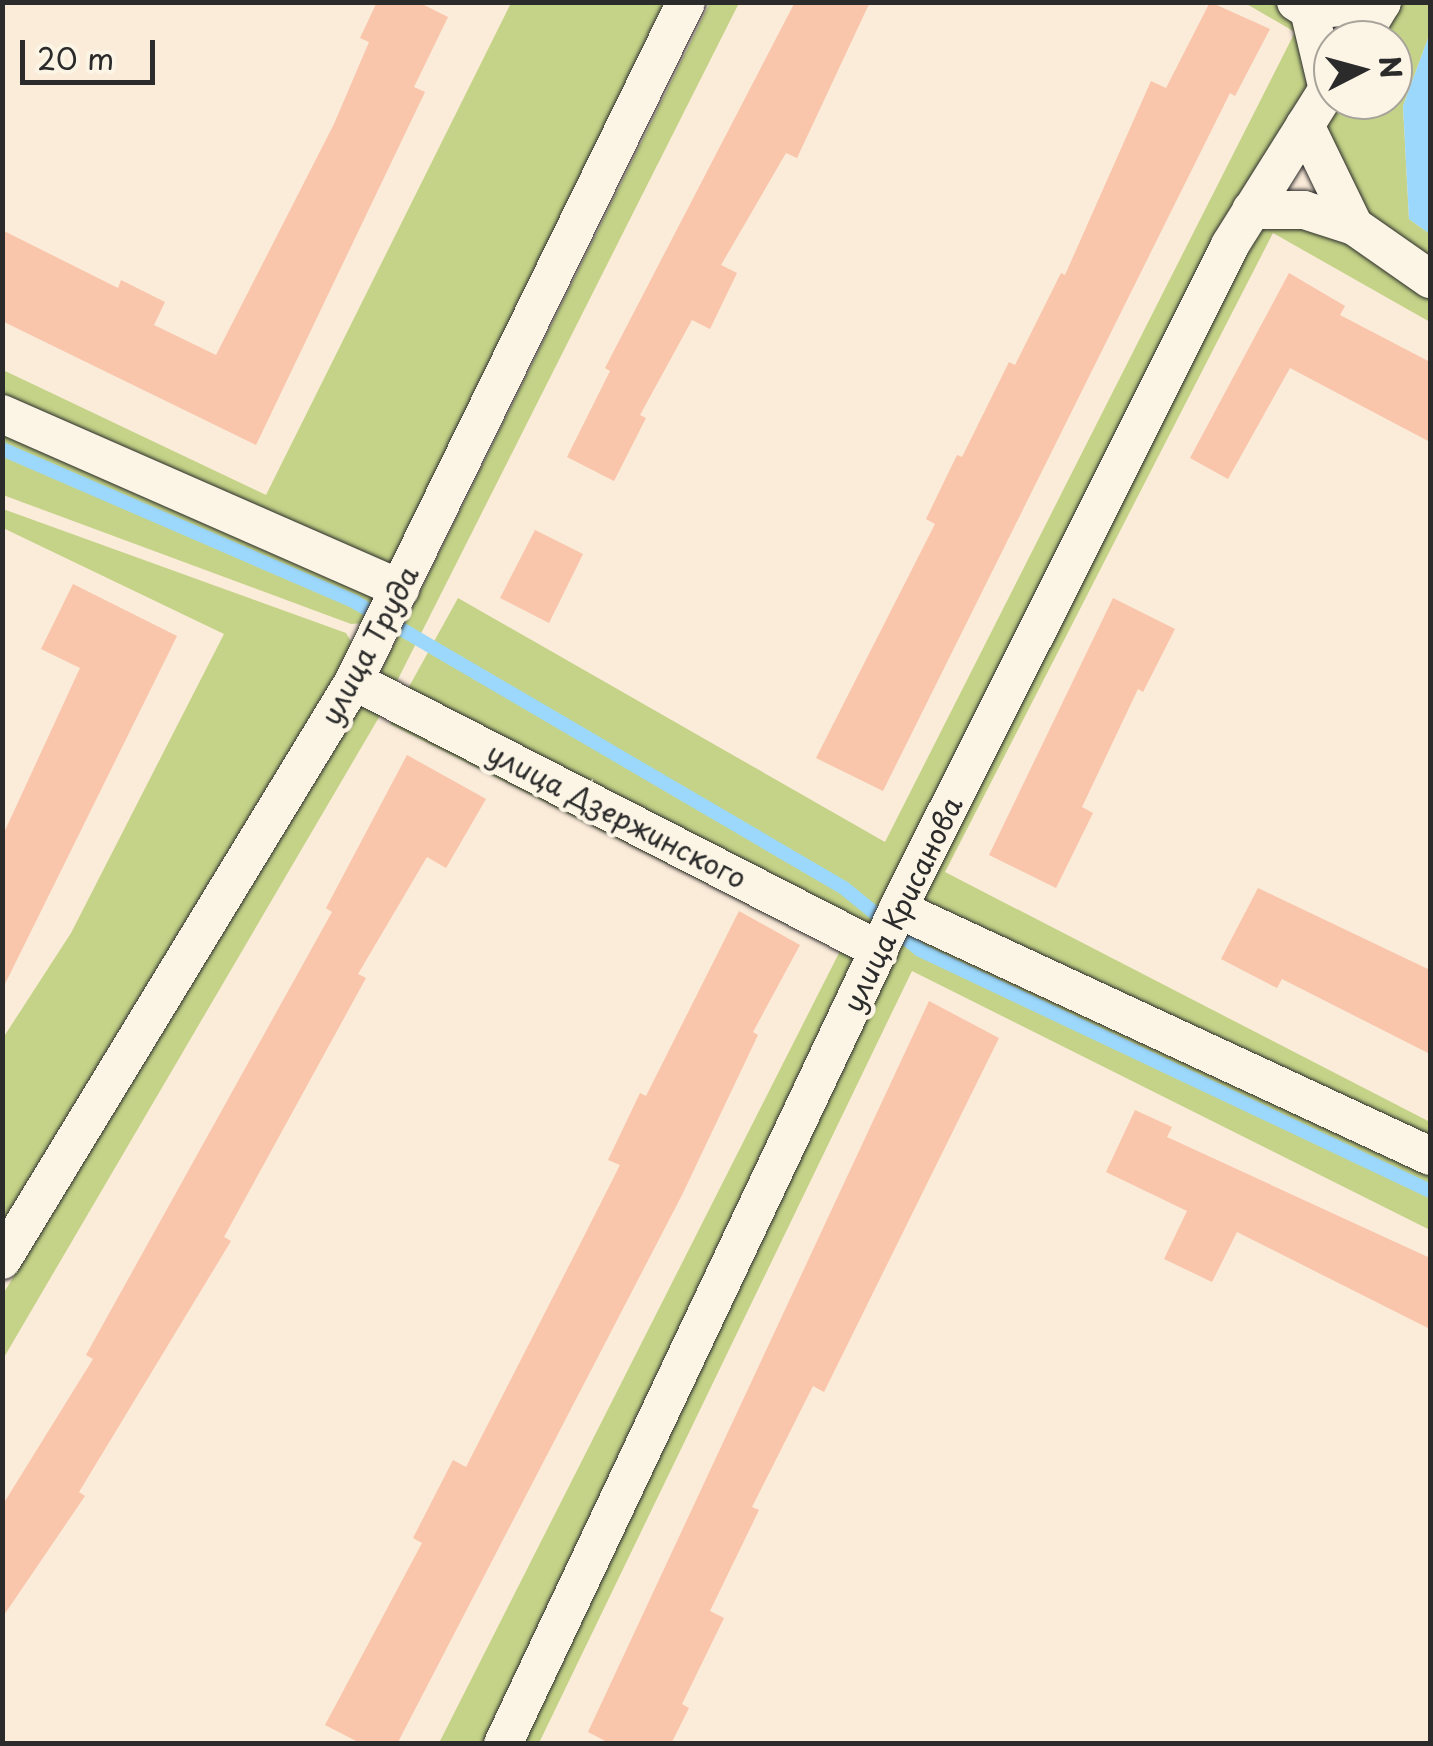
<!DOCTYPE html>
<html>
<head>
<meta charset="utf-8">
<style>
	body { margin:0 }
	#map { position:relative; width:1433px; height:1746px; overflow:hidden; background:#fbebd9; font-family:"Playpen Sans",sans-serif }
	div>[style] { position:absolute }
	.green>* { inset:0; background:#c4d387 }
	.water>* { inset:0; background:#9bd8fc }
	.stream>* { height:14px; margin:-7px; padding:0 7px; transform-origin:7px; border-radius:7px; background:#9bd8fc }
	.building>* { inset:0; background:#f9c5ab }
	.roads { filter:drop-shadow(0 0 2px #2b2b2b) drop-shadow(0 0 2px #2b2b2b) }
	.minor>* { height:38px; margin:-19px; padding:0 19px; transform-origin:19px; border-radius:19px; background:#fcf5e5 }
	span { translate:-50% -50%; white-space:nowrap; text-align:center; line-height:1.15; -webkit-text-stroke:9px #fcf5e5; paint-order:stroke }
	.street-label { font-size:28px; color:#2b2b2b }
	.frame { position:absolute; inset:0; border:5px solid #2b2b2b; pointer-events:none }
	.north { position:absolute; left:1313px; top:20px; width:100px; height:100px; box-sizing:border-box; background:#fcf5e5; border:2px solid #a8a49b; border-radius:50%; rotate:84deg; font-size:28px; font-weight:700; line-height:40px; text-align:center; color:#2b2b2b }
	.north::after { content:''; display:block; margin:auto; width:35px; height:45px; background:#2b2b2b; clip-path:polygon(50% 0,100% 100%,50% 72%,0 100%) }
	.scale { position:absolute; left:20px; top:40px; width:135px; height:45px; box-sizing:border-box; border:5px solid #2b2b2b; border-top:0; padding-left:12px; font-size:30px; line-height:35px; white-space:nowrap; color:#2b2b2b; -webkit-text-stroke:8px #fcf5e5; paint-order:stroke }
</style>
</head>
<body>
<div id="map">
	<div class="green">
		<div style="clip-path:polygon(511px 3px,664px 3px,392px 563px,368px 567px,3px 406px,3px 370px,266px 495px)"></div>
		<div style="clip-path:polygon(710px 3px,739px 3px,394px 687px,381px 671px)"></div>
		<div style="clip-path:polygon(1245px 3px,1273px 3px,1301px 19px,1316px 89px,876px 933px,405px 694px,458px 598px,885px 842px,1295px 32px)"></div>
		<div style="clip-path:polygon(1397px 3px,1430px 3px,1430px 33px,1403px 106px,1409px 219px,1430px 234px,1430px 267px,1362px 214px,1325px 130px,1335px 100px,1393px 100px,1393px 40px,1373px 40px)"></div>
		<div style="clip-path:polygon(1304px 217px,1430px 288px,1430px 322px,1273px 233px,945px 872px,1430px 1122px,1430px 1145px,913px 901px,1258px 219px)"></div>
		<div style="clip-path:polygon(2px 423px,376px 598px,364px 623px,351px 624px,3px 495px)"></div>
		<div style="clip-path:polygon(3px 509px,346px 633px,353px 645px,3px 1236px,3px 1038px,71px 933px,224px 634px,3px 528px)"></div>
		<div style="clip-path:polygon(363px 703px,385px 707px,3px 1359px,3px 1294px)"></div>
		<div style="clip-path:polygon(396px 713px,866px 955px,490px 1743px,439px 1743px,840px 951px,390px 724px)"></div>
		<div style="clip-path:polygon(902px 923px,1430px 1165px,1430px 1230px,912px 971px,539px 1743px,516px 1744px)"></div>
	</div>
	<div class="water">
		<div style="clip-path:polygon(1430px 33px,1430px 234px,1409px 219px,1403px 106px)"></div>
	</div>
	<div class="stream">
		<div style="left:2px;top:449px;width:385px;rotate:23.4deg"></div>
		<div style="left:355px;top:602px;width:566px;rotate:30.32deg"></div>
		<div style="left:844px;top:888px;width:98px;rotate:39.2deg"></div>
		<div style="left:920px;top:950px;width:564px;rotate:25.29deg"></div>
	</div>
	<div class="building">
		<div style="clip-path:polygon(377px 2px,418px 2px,448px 17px,414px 87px,425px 92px,256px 445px,2px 321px,2px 230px,118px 288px,121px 280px,165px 302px,154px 325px,216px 355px,334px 124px,369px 42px,360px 38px)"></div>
		<div style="clip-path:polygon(795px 2px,870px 2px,797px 158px,786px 153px,721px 265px,737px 273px,710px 329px,692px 320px,640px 415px,646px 418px,614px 481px,567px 457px,610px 371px,605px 368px)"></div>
		<div style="clip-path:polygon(1210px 2px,1270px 29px,1235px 96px,1230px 93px,883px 791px,816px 758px,935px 524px,926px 519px,957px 455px,962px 457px,1009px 362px,1015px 365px,1061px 273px,1065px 275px,1151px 81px,1166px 88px)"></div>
		<div style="clip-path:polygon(1289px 273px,1345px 306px,1340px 315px,1430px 362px,1430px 442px,1290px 368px,1228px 479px,1190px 458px)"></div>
		<div style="clip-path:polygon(535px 530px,583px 554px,549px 623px,500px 598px)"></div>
		<div style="clip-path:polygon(73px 584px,177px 636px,2px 990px,2px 837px,80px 668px,41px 649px)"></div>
		<div style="clip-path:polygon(1113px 598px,1175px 629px,1143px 692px,1138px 689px,1082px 807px,1093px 813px,1056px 888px,989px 855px)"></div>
		<div style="clip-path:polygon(407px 755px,486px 799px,446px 868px,427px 857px,358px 974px,366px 978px,224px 1237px,231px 1241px,79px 1492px,85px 1496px,2px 1618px,2px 1506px,93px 1359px,86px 1355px,332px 912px,326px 908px)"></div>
		<div style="clip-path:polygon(1258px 888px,1430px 970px,1430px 1054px,1282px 979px,1277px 988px,1221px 959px)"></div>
		<div style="clip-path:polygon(739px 911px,800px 945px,753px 1032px,758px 1035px,682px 1195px,397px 1744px,362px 1744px,325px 1725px,422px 1543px,413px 1538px,453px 1460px,466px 1467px,577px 1250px,620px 1165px,608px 1160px,640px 1093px,646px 1096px)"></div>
		<div style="clip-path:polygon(929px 1001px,999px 1038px,824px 1392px,813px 1386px,752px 1507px,759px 1510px,710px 1611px,724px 1618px,682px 1704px,689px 1708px,671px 1744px,611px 1744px,588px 1732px)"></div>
		<div style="clip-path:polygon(1135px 1110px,1172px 1127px,1167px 1137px,1430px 1258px,1430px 1329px,1237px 1232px,1212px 1282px,1164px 1259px,1187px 1211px,1106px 1172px)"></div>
	</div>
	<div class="roads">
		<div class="minor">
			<div style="left:1296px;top:2px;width:15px;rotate:32deg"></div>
			<div style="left:1309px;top:10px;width:82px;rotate:76.6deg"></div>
			<div style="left:1309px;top:10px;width:73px;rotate:-5.5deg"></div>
			<div style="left:1359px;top:40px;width:44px;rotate:-58.8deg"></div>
			<div style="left:1305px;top:125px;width:112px;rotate:64.1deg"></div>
			<div style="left:1354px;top:226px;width:93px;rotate:34.9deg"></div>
			<div style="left:1251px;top:210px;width:53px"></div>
			<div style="left:1304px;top:210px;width:52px;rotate:17.7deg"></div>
			<div style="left:2px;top:414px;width:435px;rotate:23.7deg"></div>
			<div style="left:354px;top:681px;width:590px;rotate:27.13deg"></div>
			<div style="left:898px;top:909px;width:587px;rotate:24.9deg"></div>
			<div style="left:2px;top:1260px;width:678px;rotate:-58.7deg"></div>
			<div style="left:354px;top:681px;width:756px;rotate:-63.94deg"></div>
			<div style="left:503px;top:1744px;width:924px;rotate:-64.68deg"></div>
			<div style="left:898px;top:909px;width:742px;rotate:-63.43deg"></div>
			<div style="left:1230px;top:245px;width:194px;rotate:-57.9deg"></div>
		</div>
	</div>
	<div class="street-label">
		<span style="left:369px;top:645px;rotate:-62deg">улица Труда</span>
		<span style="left:617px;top:815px;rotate:27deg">улица Дзержинского</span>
		<span style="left:902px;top:904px;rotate:-64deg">улица Крисанова</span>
	</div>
	<div class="frame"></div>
	<div class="north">N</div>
	<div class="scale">20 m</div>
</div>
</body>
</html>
